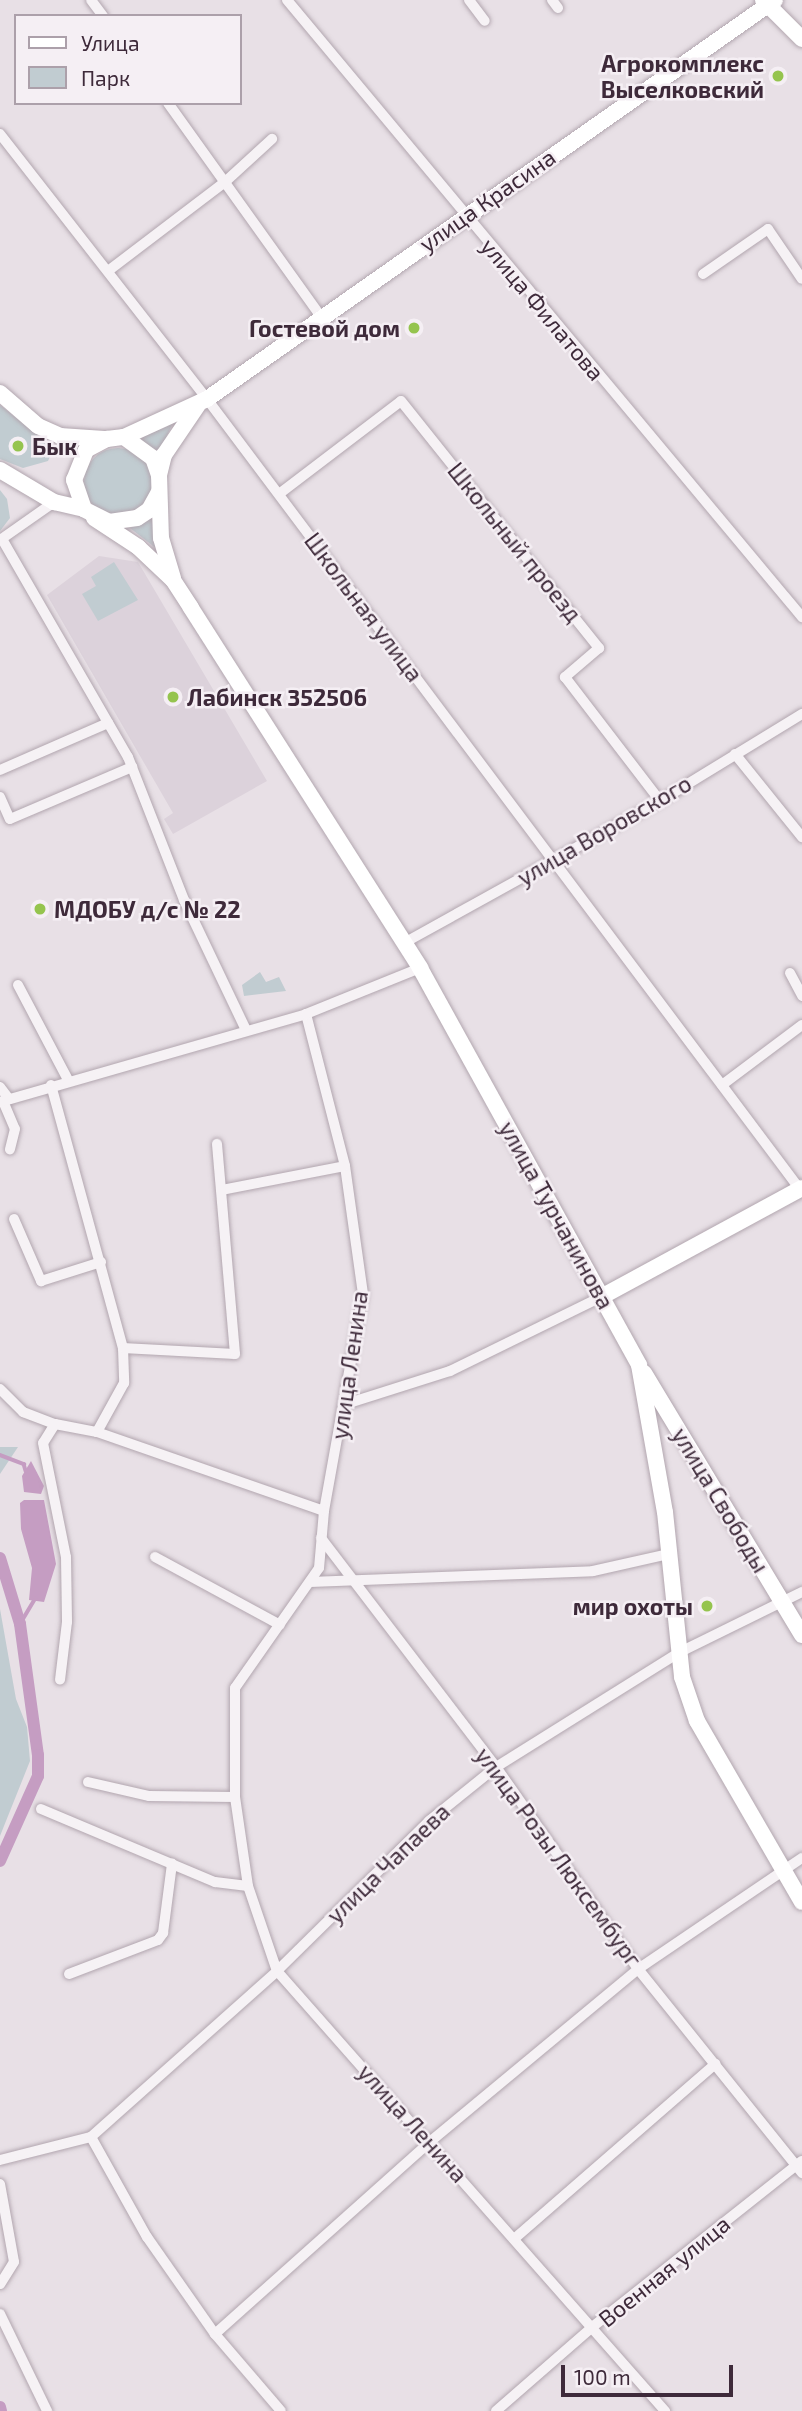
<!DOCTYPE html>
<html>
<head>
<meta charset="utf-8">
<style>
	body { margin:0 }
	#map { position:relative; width:802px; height:2411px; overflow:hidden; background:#e8e0e6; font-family:"Exo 2",sans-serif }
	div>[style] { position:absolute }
	.built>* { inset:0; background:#dcd2db }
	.green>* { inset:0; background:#c1ccd1 }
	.round { border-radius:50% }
	.water>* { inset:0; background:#c59dc2 }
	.stream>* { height:3.5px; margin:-1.75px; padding:0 1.75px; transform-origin:1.75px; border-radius:1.75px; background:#c59dc2 }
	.canal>* { height:12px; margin:-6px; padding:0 6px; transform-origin:6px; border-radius:6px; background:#c59dc2 }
	.roads { filter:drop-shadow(0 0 2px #b2a6af) drop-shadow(0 0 2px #b2a6af) }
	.street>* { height:10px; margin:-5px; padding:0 5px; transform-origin:5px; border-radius:5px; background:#f6f2f5 }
	.secondary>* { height:16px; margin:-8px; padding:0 8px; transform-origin:8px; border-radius:8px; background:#fff }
	.dots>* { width:19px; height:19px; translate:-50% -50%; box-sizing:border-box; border:4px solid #f5eff4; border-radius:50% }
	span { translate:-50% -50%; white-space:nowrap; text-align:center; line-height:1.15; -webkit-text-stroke:5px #f5eff4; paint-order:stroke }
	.poi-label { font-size:23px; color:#3e2a3a; font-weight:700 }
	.right { translate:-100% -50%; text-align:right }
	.left { translate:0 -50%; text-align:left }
	.street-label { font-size:23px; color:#3e2a3a }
	.legend { position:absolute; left:14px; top:14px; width:228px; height:91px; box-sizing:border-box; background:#f5eff4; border:2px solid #aca0aa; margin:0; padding:9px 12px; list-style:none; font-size:21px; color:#3e2a3a }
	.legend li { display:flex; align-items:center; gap:14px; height:35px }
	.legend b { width:35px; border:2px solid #aca0aa }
	.scale { position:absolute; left:561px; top:2365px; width:172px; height:32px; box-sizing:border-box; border:4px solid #3e2a3a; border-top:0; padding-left:9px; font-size:21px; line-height:24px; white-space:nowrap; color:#3e2a3a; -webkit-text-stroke:5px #f5eff4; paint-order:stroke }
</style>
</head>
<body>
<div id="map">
	<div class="built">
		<div style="clip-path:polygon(99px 556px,138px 562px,267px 781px,173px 834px,164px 819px,173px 813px,47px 595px)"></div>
	</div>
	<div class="green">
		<div style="clip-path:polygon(0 405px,54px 448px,48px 461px,23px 468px,0 459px)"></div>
		<div style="clip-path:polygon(173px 422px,157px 459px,135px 439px)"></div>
		<div class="round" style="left:84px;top:448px;width:68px;height:68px"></div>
		<div style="clip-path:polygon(0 490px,7px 499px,10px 518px,0 531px)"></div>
		<div style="clip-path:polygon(152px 518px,157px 549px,130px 528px)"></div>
		<div style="clip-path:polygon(114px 562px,138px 600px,98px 621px,82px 594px,96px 586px,91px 577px)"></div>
		<div style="clip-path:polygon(260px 972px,266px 982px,279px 977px,286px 991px,244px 996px,242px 985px)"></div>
		<div style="clip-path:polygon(0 1447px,18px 1447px,0 1474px)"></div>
		<div style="clip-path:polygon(0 1609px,16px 1699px,27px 1727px,30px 1761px,0 1836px)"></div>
	</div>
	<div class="water">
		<div style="clip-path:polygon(31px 1461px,44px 1486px,41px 1494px,24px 1492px,22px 1476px)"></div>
		<div style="clip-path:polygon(24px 1500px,44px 1500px,56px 1564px,44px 1602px,29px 1600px,32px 1568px,21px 1529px,20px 1503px)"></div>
	</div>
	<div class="stream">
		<div style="left:0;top:1455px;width:26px;rotate:21deg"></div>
		<div style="left:24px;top:1464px;width:7px;rotate:74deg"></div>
		<div style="left:20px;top:1624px;width:29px;rotate:-59deg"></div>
	</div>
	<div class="canal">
		<div style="left:0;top:1558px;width:69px;rotate:73.1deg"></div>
		<div style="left:20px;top:1624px;width:132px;rotate:82.2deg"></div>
		<div style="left:38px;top:1755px;width:21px;rotate:90deg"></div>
		<div style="left:38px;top:1776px;width:93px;rotate:114.1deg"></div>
		<div style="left:0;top:2407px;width:4px;rotate:76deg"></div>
	</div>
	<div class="roads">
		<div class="street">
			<div style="left:91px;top:0;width:20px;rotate:53deg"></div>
			<div style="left:287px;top:0;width:804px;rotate:50.15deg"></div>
			<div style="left:469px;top:0;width:26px;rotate:53deg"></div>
			<div style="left:552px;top:0;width:10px;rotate:53deg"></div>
			<div style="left:168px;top:103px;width:264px;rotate:54.4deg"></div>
			<div style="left:0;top:134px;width:336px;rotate:52deg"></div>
			<div style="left:207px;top:399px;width:991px;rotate:53.12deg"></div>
			<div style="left:108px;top:271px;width:147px;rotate:-37.3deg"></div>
			<div style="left:225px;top:182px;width:64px;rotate:-42.5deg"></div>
			<div style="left:703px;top:274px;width:79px;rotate:-34.7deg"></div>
			<div style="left:768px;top:229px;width:60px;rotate:55.8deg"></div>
			<div style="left:279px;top:494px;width:153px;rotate:-37.3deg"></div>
			<div style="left:401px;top:401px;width:317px;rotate:51.3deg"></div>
			<div style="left:599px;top:648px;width:45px;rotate:139.5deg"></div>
			<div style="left:565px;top:677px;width:156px;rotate:52.5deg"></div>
			<div style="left:2px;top:539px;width:252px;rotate:60deg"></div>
			<div style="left:128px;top:757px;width:154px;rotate:68.6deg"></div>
			<div style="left:184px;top:900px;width:144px;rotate:64.5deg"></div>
			<div style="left:0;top:540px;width:66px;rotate:-35.1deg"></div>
			<div style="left:735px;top:754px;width:107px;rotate:51.1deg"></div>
			<div style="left:0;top:770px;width:118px;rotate:-23.5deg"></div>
			<div style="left:0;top:797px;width:24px;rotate:66deg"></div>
			<div style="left:10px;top:819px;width:133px;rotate:-23.1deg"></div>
			<div style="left:404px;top:943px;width:293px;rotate:-29deg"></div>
			<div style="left:660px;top:801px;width:167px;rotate:-31.5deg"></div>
			<div style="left:790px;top:973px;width:26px;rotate:62deg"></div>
			<div style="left:18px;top:985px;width:107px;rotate:62.2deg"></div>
			<div style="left:306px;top:1014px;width:157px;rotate:75.6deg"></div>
			<div style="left:345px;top:1166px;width:129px;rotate:82deg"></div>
			<div style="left:363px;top:1294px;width:220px;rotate:100.2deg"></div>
			<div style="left:324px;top:1511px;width:57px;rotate:95deg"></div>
			<div style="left:319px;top:1568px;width:146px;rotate:125deg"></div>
			<div style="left:235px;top:1688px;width:109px;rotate:90deg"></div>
			<div style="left:235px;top:1797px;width:90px;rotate:81.7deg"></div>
			<div style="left:248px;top:1886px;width:90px;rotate:71.2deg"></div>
			<div style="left:277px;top:1971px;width:587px;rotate:48.59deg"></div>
			<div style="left:51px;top:1085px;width:273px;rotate:74.7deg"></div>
			<div style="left:123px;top:1348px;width:35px;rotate:88deg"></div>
			<div style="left:124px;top:1383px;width:56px;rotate:118.9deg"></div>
			<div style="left:722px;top:1085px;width:100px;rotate:-36.9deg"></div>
			<div style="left:0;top:1087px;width:15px;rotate:53deg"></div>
			<div style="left:3px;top:1101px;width:30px;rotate:67deg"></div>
			<div style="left:15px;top:1129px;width:21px;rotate:104deg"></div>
			<div style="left:0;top:1102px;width:318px;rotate:-16deg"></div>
			<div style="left:306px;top:1014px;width:123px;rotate:-22deg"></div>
			<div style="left:222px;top:1190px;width:125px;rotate:-11deg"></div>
			<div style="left:14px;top:1219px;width:68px;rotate:66.5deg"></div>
			<div style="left:41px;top:1281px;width:63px;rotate:-17.6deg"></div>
			<div style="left:123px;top:1348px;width:112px;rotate:3.1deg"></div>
			<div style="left:235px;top:1354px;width:211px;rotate:-94.9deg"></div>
			<div style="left:0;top:1389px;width:33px;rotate:45deg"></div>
			<div style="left:23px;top:1412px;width:34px;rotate:21deg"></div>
			<div style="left:55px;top:1424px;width:22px;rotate:122deg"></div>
			<div style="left:43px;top:1443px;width:116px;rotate:78.6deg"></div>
			<div style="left:66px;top:1557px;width:65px;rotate:89.1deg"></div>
			<div style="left:67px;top:1622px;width:58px;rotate:96.9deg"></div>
			<div style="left:346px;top:1404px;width:109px;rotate:-17.6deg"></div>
			<div style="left:450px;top:1371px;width:170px;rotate:-26.1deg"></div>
			<div style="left:55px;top:1424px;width:43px;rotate:10.8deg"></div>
			<div style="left:97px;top:1432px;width:240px;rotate:19.2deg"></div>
			<div style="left:321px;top:1538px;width:288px;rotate:52.6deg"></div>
			<div style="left:496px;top:1767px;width:247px;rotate:54.9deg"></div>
			<div style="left:638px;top:1969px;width:262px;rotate:51.2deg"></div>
			<div style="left:155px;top:1557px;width:142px;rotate:28.5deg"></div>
			<div style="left:310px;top:1582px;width:283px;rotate:-2.2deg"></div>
			<div style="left:593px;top:1571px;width:78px;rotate:-12.6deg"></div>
			<div style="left:88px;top:1782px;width:63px;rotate:12.9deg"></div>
			<div style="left:149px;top:1796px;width:86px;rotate:0.7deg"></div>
			<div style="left:41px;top:1809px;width:189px;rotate:22.8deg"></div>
			<div style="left:215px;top:1882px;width:33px;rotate:7deg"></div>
			<div style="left:69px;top:1974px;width:95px;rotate:-20.9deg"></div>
			<div style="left:158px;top:1940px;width:9px;rotate:-54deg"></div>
			<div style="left:163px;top:1933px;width:70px;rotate:-82.6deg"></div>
			<div style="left:91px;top:2137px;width:115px;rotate:60.8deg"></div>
			<div style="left:147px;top:2237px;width:118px;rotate:55deg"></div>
			<div style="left:215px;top:2334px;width:101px;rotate:49.4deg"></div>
			<div style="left:0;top:2160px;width:94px;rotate:-14.2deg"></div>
			<div style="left:91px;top:2137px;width:249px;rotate:-41.7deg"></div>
			<div style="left:277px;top:1971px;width:214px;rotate:-44.6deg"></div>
			<div style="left:429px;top:1821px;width:86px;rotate:-38.9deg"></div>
			<div style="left:496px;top:1767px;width:217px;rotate:-32deg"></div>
			<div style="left:680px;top:1652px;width:136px;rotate:-26.2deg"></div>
			<div style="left:0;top:2184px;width:79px;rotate:79.8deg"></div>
			<div style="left:14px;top:2262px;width:26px;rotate:122deg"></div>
			<div style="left:514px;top:2239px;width:267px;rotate:-41deg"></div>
			<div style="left:0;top:2314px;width:108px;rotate:64.1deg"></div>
			<div style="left:215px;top:2334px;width:290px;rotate:-41.8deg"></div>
			<div style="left:431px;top:2141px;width:269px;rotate:-39.7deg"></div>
			<div style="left:638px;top:1969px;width:198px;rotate:-34.1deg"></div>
			<div style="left:496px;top:2411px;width:126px;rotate:-41.1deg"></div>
			<div style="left:591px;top:2328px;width:269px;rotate:-38.4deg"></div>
		</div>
		<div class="secondary">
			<div style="left:763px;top:0;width:55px;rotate:45deg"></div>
			<div style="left:0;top:393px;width:50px;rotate:41deg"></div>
			<div style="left:38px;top:426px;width:24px;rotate:24deg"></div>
			<div style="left:60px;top:436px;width:44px;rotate:3.9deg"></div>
			<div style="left:124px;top:437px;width:91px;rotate:-24.6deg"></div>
			<div style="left:207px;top:399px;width:694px;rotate:-35.09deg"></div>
			<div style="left:0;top:470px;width:63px;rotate:30.7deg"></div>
			<div style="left:54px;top:502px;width:31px;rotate:13deg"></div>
			<div style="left:159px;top:475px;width:21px;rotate:-76deg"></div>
			<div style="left:164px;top:455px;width:60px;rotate:-55.8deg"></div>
			<div style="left:159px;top:492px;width:21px;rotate:119deg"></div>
			<div style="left:149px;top:510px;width:14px;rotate:146deg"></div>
			<div style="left:137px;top:518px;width:28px;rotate:172deg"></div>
			<div style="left:109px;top:522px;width:28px;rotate:-153deg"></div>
			<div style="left:84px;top:509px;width:31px;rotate:-109deg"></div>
			<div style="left:74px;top:480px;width:32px;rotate:-68deg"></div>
			<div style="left:86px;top:450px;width:24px;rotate:-28deg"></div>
			<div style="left:107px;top:439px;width:17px;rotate:-7deg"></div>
			<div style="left:124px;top:437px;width:36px;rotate:36deg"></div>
			<div style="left:153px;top:458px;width:18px;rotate:71deg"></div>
			<div style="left:159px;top:475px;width:63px;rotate:88.2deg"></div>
			<div style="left:161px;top:538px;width:42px;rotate:73.3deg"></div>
			<div style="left:94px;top:518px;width:53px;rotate:33.4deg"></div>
			<div style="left:138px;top:547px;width:48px;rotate:43.3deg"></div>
			<div style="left:173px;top:580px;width:33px;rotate:57deg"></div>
			<div style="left:191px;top:608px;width:427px;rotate:57.5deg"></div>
			<div style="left:420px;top:968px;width:453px;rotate:61.1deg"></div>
			<div style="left:639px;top:1365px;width:149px;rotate:80deg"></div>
			<div style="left:665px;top:1512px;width:166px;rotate:84.1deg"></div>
			<div style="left:682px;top:1677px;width:46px;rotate:71.2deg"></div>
			<div style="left:697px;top:1721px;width:209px;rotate:59.9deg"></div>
			<div style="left:603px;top:1296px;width:226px;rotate:-28.5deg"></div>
			<div style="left:644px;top:1373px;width:306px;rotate:58.9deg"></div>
		</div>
	</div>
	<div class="dots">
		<div style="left:778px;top:76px;background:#95c44e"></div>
		<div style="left:414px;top:328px;background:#95c44e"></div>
		<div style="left:18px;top:446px;background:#95c44e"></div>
		<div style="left:173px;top:697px;background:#95c44e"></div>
		<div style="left:40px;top:909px;background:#95c44e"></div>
		<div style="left:707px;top:1606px;background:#95c44e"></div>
	</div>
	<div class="poi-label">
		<span class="right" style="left:764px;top:76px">Агрокомплекс<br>Выселковский</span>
		<span class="right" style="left:400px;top:328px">Гостевой дом</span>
		<span class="left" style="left:32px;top:446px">Бык</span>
		<span class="left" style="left:187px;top:697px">Лабинск 352506</span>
		<span class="left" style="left:54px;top:909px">МДОБУ д/с № 22</span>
		<span class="right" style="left:693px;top:1606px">мир охоты</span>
	</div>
	<div class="street-label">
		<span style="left:487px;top:200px;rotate:-35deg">улица Красина</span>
		<span style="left:543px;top:309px;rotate:50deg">улица Филатова</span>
		<span style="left:515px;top:542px;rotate:51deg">Школьный проезд</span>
		<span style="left:364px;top:607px;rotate:53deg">Школьная улица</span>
		<span style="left:604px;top:830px;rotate:-30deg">улица Воровского</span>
		<span style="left:557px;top:1215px;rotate:61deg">улица Турчанинова</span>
		<span style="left:349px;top:1365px;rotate:-82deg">улица Ленина</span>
		<span style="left:721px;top:1500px;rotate:59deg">улица Свободы</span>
		<span style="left:559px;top:1857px;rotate:54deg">улица Розы Люксембург</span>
		<span style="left:388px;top:1863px;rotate:-44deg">улица Чапаева</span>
		<span style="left:413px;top:2123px;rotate:48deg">улица Ленина</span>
		<span style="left:664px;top:2271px;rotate:-39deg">Военная улица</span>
	</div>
	<ul class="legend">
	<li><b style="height:9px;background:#fff"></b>Улица</li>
	<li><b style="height:19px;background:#c1ccd1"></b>Парк</li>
	</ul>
	<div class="scale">100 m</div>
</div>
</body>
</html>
